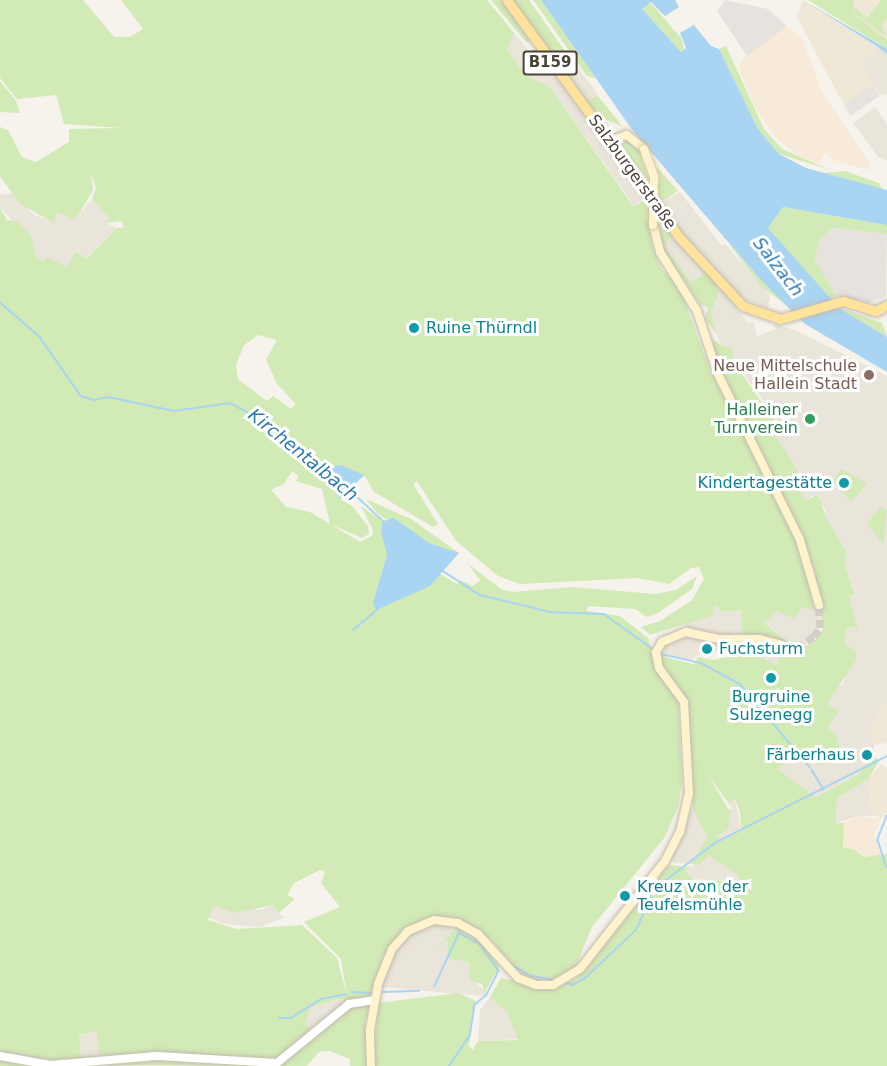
<!DOCTYPE html>
<html>
<head>
<meta charset="utf-8">
<style>
	body { margin:0 }
	#map { position:relative; width:887px; height:1066px; overflow:hidden; background:#f6f3ec; font-family:"DejaVu Sans",sans-serif }
	div>[style] { position:absolute }
	.residential>* { inset:0; background:#eae5da }
	.commercial>* { inset:0; background:#f7ead8 }
	.industrial>* { inset:0; background:#e6e2dd }
	.education>* { inset:0; background:#efe8d6 }
	.green>* { inset:0; background:#d2eab5 }
	.parking>* { inset:0; background:#e5e3e0 }
	.water>* { inset:0; background:#a9d4f2 }
	.stream>* { height:1.5px; margin:-0.75px; padding:0 0.75px; transform-origin:0.75px; border-radius:0.75px; background:#a9d4f2 }
	.secondary-tunnel>* { height:8px; margin-top:-4px; transform-origin:0; background:repeating-linear-gradient(90deg,#d4d0c8 0 8px,transparent 0 12px) }
	.roads { filter:drop-shadow(0 0 2px #c2bbae) drop-shadow(0 0 2px #c2bbae) }
	.tertiary>* { height:8px; margin:-4px; padding:0 4px; transform-origin:4px; border-radius:4px; background:#fff }
	.secondary>* { height:8px; margin:-4px; padding:0 4px; transform-origin:4px; border-radius:4px; background:#fff3cd }
	.primary>* { height:9px; margin:-4.5px; padding:0 4.5px; transform-origin:4.5px; border-radius:4.5px; background:#ffe39c }
	.bridges { filter:drop-shadow(0 0 2px #d6c79b) drop-shadow(0 0 2px #d6c79b) }
	.secondary-bridge>* { height:8px; margin:-4px; padding:0 4px; transform-origin:4px; border-radius:4px; background:#fff3cd }
	.dots>* { width:16px; height:16px; translate:-50% -50%; box-sizing:border-box; border:3px solid #fff; border-radius:50% }
	span { translate:-50% -50%; white-space:nowrap; text-align:center; line-height:1.15; -webkit-text-stroke:6px #fff; paint-order:stroke }
	.shield-label span { padding:2px 4px; background:#fff; border:2px solid; border-radius:4px; -webkit-text-stroke-width:0 }
	.shield-label { font-size:15px; color:#4b4439; font-weight:700 }
	.street-label { font-size:16px; color:#4b4439 }
	.culture-label { font-size:16px; color:#0d838f }
	.left { translate:0 -50%; text-align:left }
	.right { translate:-100% -50%; text-align:right }
	.education-label { font-size:16px; color:#785e54 }
	.leisure-label { font-size:16px; color:#27864d }
	.water-label { font-size:18px; color:#2e7ab2; font-style:italic }
</style>
</head>
<body>
<div id="map">
	<div class="residential">
		<div style="clip-path:polygon(514px 33px,529px 51px,536px 49px,647px 195px,634px 206px,549px 86px,526px 76px,507px 49px)"></div>
		<div style="clip-path:polygon(878px 47px,887px 54px,887px 94px,881px 95px,859px 64px)"></div>
		<div style="clip-path:polygon(567px 54px,598px 94px,587px 102px,557px 63px)"></div>
		<div style="clip-path:polygon(875px 107px,887px 124px,887px 161px,878px 157px,853px 123px)"></div>
		<div style="clip-path:polygon(680px 192px,722px 246px,725px 244px,770px 295px,768px 308px,740px 297px,686px 239px,661px 202px)"></div>
		<div style="clip-path:polygon(12px 193px,34px 215px,54px 222px,55px 212px,79px 214px,92px 199px,110px 218px,106px 223px,117px 228px,85px 259px,77px 251px,67px 268px,47px 257px,43px 261px,36px 257px,30px 238px,0 208px,0 195px)"></div>
		<div style="clip-path:polygon(673px 235px,708px 272px,704px 278px,691px 282px,664px 246px)"></div>
		<div style="clip-path:polygon(716px 281px,747px 322px,754px 323px,757px 336px,776px 329px,772px 324px,795px 330px,887px 376px,887px 705px,882px 703px,871px 726px,875px 755px,859px 774px,816px 797px,777px 769px,802px 750px,836px 762px,840px 750px,837px 736px,828px 727px,826px 704px,837px 684px,842px 686px,853px 658px,845px 646px,847px 627px,858px 628px,849px 595px,855px 593px,845px 567px,847px 552px,826px 520px,825px 509px,813px 495px,806px 500px,797px 486px,800px 479px,774px 435px,770px 409px,719px 342px,711px 311px)"></div>
		<div style="clip-path:polygon(823px 605px,819px 636px,798px 649px,764px 623px,777px 611px)"></div>
		<div style="clip-path:polygon(719px 606px,721px 612px,741px 610px,742px 634px,720px 635px,684px 626px,683px 622px,713px 615px,711px 608px)"></div>
		<div style="clip-path:polygon(684px 636px,723px 644px,723px 645px,710px 658px,702px 653px,690px 660px,659px 656px,664px 644px)"></div>
		<div style="clip-path:polygon(747px 643px,775px 648px,781px 653px,777px 665px,757px 656px,761px 650px,750px 651px,753px 645px)"></div>
		<div style="clip-path:polygon(869px 779px,876px 816px,857px 816px,836px 823px,837px 798px)"></div>
		<div style="clip-path:polygon(735px 799px,741px 830px,722px 840px,715px 836px,728px 830px,729px 809px,732px 809px,729px 802px)"></div>
		<div style="clip-path:polygon(693px 807px,708px 841px,691px 864px,675px 863px,671px 859px)"></div>
		<div style="clip-path:polygon(709px 855px,738px 875px,739px 881px,690px 879px,685px 871px)"></div>
		<div style="clip-path:polygon(214px 905px,260px 910px,273px 905px,284px 918px,259px 927px,225px 924px,209px 918px)"></div>
		<div style="clip-path:polygon(438px 923px,459px 927px,440px 947px,448px 940px,447px 958px,470px 963px,476px 983px,487px 992px,483px 996px,381px 987px,393px 952px,414px 930px)"></div>
		<div style="clip-path:polygon(347px 996px,326px 1022px,315px 1023px,311px 1031px,305px 1024px,311px 1007px)"></div>
		<div style="clip-path:polygon(490px 997px,507px 1012px,520px 1039px,478px 1041px,480px 1010px)"></div>
		<div style="clip-path:polygon(98px 1031px,100px 1045px,120px 1066px,79px 1063px,79px 1035px)"></div>
	</div>
	<div class="commercial">
		<div style="clip-path:polygon(786px 26px,803px 40px,823px 94px,870px 164px,869px 170px,833px 160px,825px 152px,820px 164px,799px 156px,776px 138px,758px 113px,739px 69px,741px 60px)"></div>
		<div style="clip-path:polygon(856px 816px,881px 819px,874px 835px,881px 855px,863px 857px,854px 849px,843px 848px,844px 823px)"></div>
	</div>
	<div class="industrial">
		<div style="clip-path:polygon(725px 0,768px 9px,787px 26px,747px 56px,717px 11px)"></div>
		<div style="clip-path:polygon(832px 228px,887px 234px,886px 296px,869px 303px,836px 296px,815px 260px,819px 241px)"></div>
	</div>
	<div class="education">
		<div style="clip-path:polygon(803px 0,878px 47px,859px 64px,881px 95px,850px 117px,797px 17px)"></div>
		<div style="clip-path:polygon(849px 0,887px 0,887px 42px,842px 10px)"></div>
		<div style="clip-path:polygon(882px 703px,887px 705px,887px 743px,873px 745px,871px 726px)"></div>
		<div style="clip-path:polygon(881px 764px,887px 768px,887px 813px,881px 819px,871px 811px,869px 779px)"></div>
	</div>
	<div class="green">
		<div style="clip-path:polygon(evenodd,0 0,83px 0,114px 37px,130px 37px,143px 29px,121px 0,487px 0,514px 33px,507px 49px,526px 76px,549px 86px,630px 202px,634px 206px,649px 197px,651px 243px,661px 268px,680px 289px,710px 370px,793px 531px,810px 578px,813px 609px,801px 608px,795px 619px,777px 611px,764px 623px,796px 649px,814px 643px,823px 628px,815px 571px,713px 352px,713px 339px,724px 347px,732px 346px,734px 363px,777px 424px,774px 435px,792px 460px,800px 479px,797px 487px,806px 500px,818px 495px,827px 520px,847px 552px,845px 567px,855px 594px,849px 595px,858px 628px,847px 627px,845px 645px,856px 651px,856px 660px,827px 704px,839px 711px,828px 727px,837px 736px,840px 750px,836px 762px,818px 765px,802px 751px,777px 769px,816px 797px,859px 774px,875px 755px,878px 762px,869px 779px,837px 798px,836px 823px,844px 823px,843px 848px,854px 849px,863px 857px,887px 854px,887px 1066px,373px 1066px,378px 1003px,458px 993px,476px 1001px,469px 1046px,473px 1050px,478px 1041px,518px 1040px,507px 1012px,490px 997px,501px 978px,553px 988px,576px 979px,669px 865px,691px 867px,685px 871px,693px 880px,739px 881px,738px 875px,709px 856px,698px 865px,691px 864px,707px 838px,693px 809px,686px 700px,663px 669px,659px 656px,694px 664px,698px 657px,713px 660px,762px 650px,758px 656px,777px 665px,783px 643px,742px 634px,741px 610px,721px 612px,718px 606px,712px 608px,714px 615px,650px 635px,641px 627px,660px 621px,692px 600px,704px 579px,699px 567px,691px 568px,669px 584px,637px 578px,520px 584px,498px 576px,456px 541px,417px 481px,413px 484px,438px 524px,433px 527px,374px 492px,364px 475px,340px 499px,352px 506px,368px 526px,369px 534px,362px 538px,330px 524px,322px 489px,296px 481px,299px 476px,292px 471px,284px 484px,266px 492px,271px 490px,286px 507px,310px 512px,360px 542px,372px 536px,373px 530px,361px 506px,391px 528px,430px 586px,440px 574px,457px 584px,460px 580px,473px 586px,480px 580px,467px 563px,501px 589px,513px 592px,572px 587px,655px 594px,676px 590px,697px 576px,692px 589px,658px 613px,647px 617px,635px 609px,588px 606px,587px 611px,620px 616px,649px 639px,653px 663px,678px 700px,682px 782px,678px 807px,665px 837px,592px 927px,575px 968px,559px 977px,533px 981px,522px 975px,490px 939px,454px 918px,428px 918px,403px 931px,383px 957px,365px 1022px,368px 1066px,350px 1066px,350px 1059px,330px 1051px,319px 1052px,307px 1066px,100px 1065px,97px 1031px,79px 1035px,81px 1066px,0 1066px,0 208px,7px 220px,19px 222px,31px 236px,36px 257px,43px 261px,47px 257px,67px 267px,76px 251px,86px 259px,117px 228px,124px 227px,121px 221px,105px 223px,110px 218px,92px 199px,96px 188px,91px 173px,93px 190px,79px 214px,74px 219px,56px 212px,54px 223px,20px 204px,0 176px,0 127px,8px 130px,22px 157px,36px 162px,69px 142px,69px 129px,121px 128px,64px 124px,56px 95px,17px 99px,0 78px,0 0,258px 335px,277px 340px,266px 359px,277px 384px,296px 404px,291px 409px,273px 396px,267px 401px,238px 379px,236px 365px,244px 345px,258px 335px,0 0,708px 775px,733px 809px,729px 803px,735px 799px,740px 812px,741px 830px,722px 840px,716px 836px,728px 830px,730px 812px,708px 775px,0 0,320px 870px,325px 872px,321px 883px,340px 907px,304px 922px,341px 959px,347px 996px,337px 958px,302px 925px,236px 929px,208px 920px,214px 905px,234px 913px,273px 905px,279px 913px,295px 899px,287px 895px,294px 883px,320px 870px,0 0,346px 997px,326px 1022px,315px 1023px,312px 1031px,305px 1024px,311px 1007px,346px 997px)"></div>
		<div style="clip-path:polygon(491px 0,503px 0,531px 42px,526px 42px)"></div>
		<div style="clip-path:polygon(511px 0,529px 0,567px 54px,563px 60px,557px 63px)"></div>
		<div style="clip-path:polygon(533px 0,541px 0,596px 78px,587px 76px)"></div>
		<div style="clip-path:polygon(808px 0,853px 0,851px 12px,887px 40px,887px 49px)"></div>
		<div style="clip-path:polygon(854px 0,853px 6px,867px 18px,881px 0,887px 0,887px 19px,881px 26px,887px 37px,851px 11px,850px 7px)"></div>
		<div style="clip-path:polygon(650px 2px,681px 38px,684px 49px,681px 52px,642px 9px)"></div>
		<div style="clip-path:polygon(726px 46px,764px 129px,782px 149px,831px 170px,779px 154px,758px 129px,719px 49px)"></div>
		<div style="clip-path:polygon(0 81px,16px 101px,20px 113px,0 112px)"></div>
		<div style="clip-path:polygon(597px 95px,623px 127px,598px 116px,587px 102px)"></div>
		<div style="clip-path:polygon(626px 140px,639px 149px,650px 183px,620px 147px)"></div>
		<div style="clip-path:polygon(657px 167px,678px 191px,661px 202px,657px 195px)"></div>
		<div style="clip-path:polygon(845px 171px,879px 183px,882px 189px,824px 173px)"></div>
		<div style="clip-path:polygon(783px 207px,887px 225px,887px 234px,832px 228px,819px 241px,815px 260px,836px 296px,829px 299px,768px 228px)"></div>
		<div style="clip-path:polygon(657px 209px,673px 235px,664px 246px,691px 282px,708px 272px,716px 281px,718px 295px,711px 311px,717px 335px,705px 318px,708px 308px,700px 304px,663px 249px)"></div>
		<div style="clip-path:polygon(727px 242px,759px 278px,793px 311px,761px 286px)"></div>
		<div style="clip-path:polygon(838px 307px,882px 323px,887px 337px,851px 317px)"></div>
		<div style="clip-path:polygon(842px 469px,867px 484px,851px 502px,832px 481px)"></div>
		<div style="clip-path:polygon(366px 499px,411px 519px,459px 553px,447px 563px,377px 513px)"></div>
		<div style="clip-path:polygon(881px 507px,887px 510px,883px 544px,867px 523px)"></div>
		<div style="clip-path:polygon(457px 927px,474px 935px,500px 966px,484px 993px,483px 985px,469px 979px,470px 963px,447px 958px,448px 940px,438px 947px)"></div>
	</div>
	<div class="parking">
		<div style="clip-path:polygon(872px 85px,879px 96px,852px 114px,845px 104px)"></div>
	</div>
	<div class="water">
		<div style="clip-path:polygon(541px 0,675px 0,679px 7px,665px 16px,651px 2px,642px 9px,681px 52px,686px 48px,680px 33px,694px 25px,711px 46px,719px 49px,758px 129px,779px 154px,806px 168px,887px 190px,887px 225px,783px 207px,768px 228px,840px 309px,887px 337px,887px 372px,805px 324px,759px 278px,633px 131px)"></div>
		<div style="clip-path:polygon(803px 0,887px 49px,887px 54px,878px 47px)"></div>
		<div style="clip-path:polygon(341px 465px,364px 475px,340px 499px,320px 467px)"></div>
		<div style="clip-path:polygon(394px 518px,429px 543px,459px 553px,430px 586px,376px 610px,373px 603px,387px 555px,381px 531px,383px 521px)"></div>
	</div>
	<div class="stream">
		<div style="left:0;top:302px;width:53px;rotate:41.2deg"></div>
		<div style="left:40px;top:337px;width:72px;rotate:55.2deg"></div>
		<div style="left:81px;top:396px;width:14px;rotate:17deg"></div>
		<div style="left:94px;top:400px;width:15px;rotate:-11deg"></div>
		<div style="left:109px;top:397px;width:66px;rotate:12.2deg"></div>
		<div style="left:174px;top:411px;width:57px;rotate:-8.1deg"></div>
		<div style="left:230px;top:403px;width:50px;rotate:27.6deg"></div>
		<div style="left:274px;top:426px;width:62px;rotate:41.7deg"></div>
		<div style="left:350px;top:490px;width:45px;rotate:43.2deg"></div>
		<div style="left:443px;top:571px;width:44px;rotate:33deg"></div>
		<div style="left:480px;top:595px;width:68px;rotate:13.6deg"></div>
		<div style="left:548px;top:612px;width:56px;rotate:2deg"></div>
		<div style="left:604px;top:614px;width:60px;rotate:35.5deg"></div>
		<div style="left:353px;top:630px;width:33px;rotate:-40deg"></div>
		<div style="left:661px;top:654px;width:41px;rotate:12.7deg"></div>
		<div style="left:701px;top:663px;width:44px;rotate:28.3deg"></div>
		<div style="left:740px;top:684px;width:109px;rotate:49.9deg"></div>
		<div style="left:812px;top:770px;width:23px;rotate:59deg"></div>
		<div style="left:887px;top:816px;width:26px;rotate:111deg"></div>
		<div style="left:878px;top:840px;width:28px;rotate:72deg"></div>
		<div style="left:510px;top:964px;width:25px;rotate:29deg"></div>
		<div style="left:532px;top:976px;width:23px;rotate:10deg"></div>
		<div style="left:563px;top:982px;width:10px;rotate:17deg"></div>
		<div style="left:573px;top:985px;width:13px;rotate:-29deg"></div>
		<div style="left:584px;top:979px;width:71px;rotate:-43.3deg"></div>
		<div style="left:636px;top:930px;width:45px;rotate:-66.3deg"></div>
		<div style="left:654px;top:889px;width:76px;rotate:-37deg"></div>
		<div style="left:715px;top:843px;width:193px;rotate:-26.8deg"></div>
		<div style="left:434px;top:987px;width:60px;rotate:-65.2deg"></div>
		<div style="left:459px;top:933px;width:24px;rotate:28deg"></div>
		<div style="left:480px;top:944px;width:33px;rotate:55deg"></div>
		<div style="left:499px;top:971px;width:27px;rotate:117deg"></div>
		<div style="left:487px;top:995px;width:16px;rotate:140deg"></div>
		<div style="left:475px;top:1005px;width:31px;rotate:99deg"></div>
		<div style="left:470px;top:1036px;width:36px;rotate:124deg"></div>
		<div style="left:352px;top:992px;width:18px;rotate:3deg"></div>
		<div style="left:383px;top:992px;width:36px;rotate:-2deg"></div>
		<div style="left:279px;top:1018px;width:12px"></div>
		<div style="left:291px;top:1018px;width:36px;rotate:-32deg"></div>
		<div style="left:321px;top:999px;width:25px;rotate:-11deg"></div>
	</div>
	<div class="secondary-tunnel">
		<div style="left:782px;top:645px;width:15px;rotate:11deg"></div>
		<div style="left:797px;top:648px;width:20px;rotate:-33deg"></div>
		<div style="left:814px;top:637px;width:11px;rotate:-56deg"></div>
		<div style="left:820px;top:628px;width:23px;rotate:-92deg"></div>
	</div>
	<div class="roads">
		<div class="tertiary">
			<div style="left:0;top:1056px;width:51px;rotate:10.2deg"></div>
			<div style="left:50px;top:1065px;width:107px;rotate:-4.8deg"></div>
			<div style="left:157px;top:1056px;width:120px;rotate:3.3deg"></div>
			<div style="left:277px;top:1063px;width:93px;rotate:-39.3deg"></div>
			<div style="left:349px;top:1004px;width:25px;rotate:-9deg"></div>
		</div>
		<div class="secondary">
			<div style="left:609px;top:141px;width:19px;rotate:-18deg"></div>
			<div style="left:627px;top:135px;width:22px;rotate:39deg"></div>
			<div style="left:653px;top:225px;width:28px;rotate:75deg"></div>
			<div style="left:660px;top:252px;width:70px;rotate:57.9deg"></div>
			<div style="left:697px;top:311px;width:66px;rotate:71.6deg"></div>
			<div style="left:718px;top:374px;width:185px;rotate:63.7deg"></div>
			<div style="left:800px;top:540px;width:68px;rotate:73.7deg"></div>
			<div style="left:371px;top:1066px;width:36px;rotate:-92deg"></div>
			<div style="left:370px;top:1030px;width:47px;rotate:-80.1deg"></div>
			<div style="left:378px;top:984px;width:38px;rotate:-68deg"></div>
			<div style="left:392px;top:949px;width:24px;rotate:-48deg"></div>
			<div style="left:408px;top:931px;width:28px;rotate:-23deg"></div>
			<div style="left:434px;top:920px;width:24px;rotate:7deg"></div>
			<div style="left:458px;top:923px;width:23px;rotate:29deg"></div>
			<div style="left:478px;top:934px;width:59px;rotate:47.7deg"></div>
			<div style="left:518px;top:978px;width:19px;rotate:21deg"></div>
			<div style="left:536px;top:985px;width:17px"></div>
			<div style="left:553px;top:985px;width:31px;rotate:-31deg"></div>
			<div style="left:580px;top:969px;width:137px;rotate:-51.8deg"></div>
			<div style="left:665px;top:861px;width:33px;rotate:-63deg"></div>
			<div style="left:680px;top:832px;width:39px;rotate:-77deg"></div>
			<div style="left:689px;top:794px;width:92px;rotate:-93.1deg"></div>
			<div style="left:684px;top:702px;width:42px;rotate:-126.3deg"></div>
			<div style="left:659px;top:668px;width:16px;rotate:-101deg"></div>
			<div style="left:656px;top:652px;width:12px;rotate:-59deg"></div>
			<div style="left:662px;top:642px;width:26px;rotate:-23deg"></div>
			<div style="left:686px;top:632px;width:35px;rotate:12deg"></div>
			<div style="left:720px;top:639px;width:40px"></div>
			<div style="left:760px;top:639px;width:23px;rotate:15deg"></div>
		</div>
		<div class="primary">
			<div style="left:507px;top:0;width:294px;rotate:54deg"></div>
			<div style="left:680px;top:238px;width:93px;rotate:47.2deg"></div>
			<div style="left:743px;top:306px;width:39px;rotate:19deg"></div>
			<div style="left:780px;top:319px;width:66px;rotate:-15.9deg"></div>
			<div style="left:843px;top:301px;width:34px;rotate:17deg"></div>
			<div style="left:876px;top:311px;width:13px;rotate:-29deg"></div>
		</div>
	</div>
	<div class="bridges">
		<div class="secondary-bridge">
			<div style="left:644px;top:149px;width:30px;rotate:70deg"></div>
			<div style="left:654px;top:177px;width:48px;rotate:91.2deg"></div>
		</div>
	</div>
	<div class="dots">
		<div style="left:414px;top:328px;background:#0f9aa8"></div>
		<div style="left:869px;top:375px;background:#8d6e63"></div>
		<div style="left:810px;top:419px;background:#2e9e5b"></div>
		<div style="left:844px;top:483px;background:#0f9aa8"></div>
		<div style="left:707px;top:649px;background:#0f9aa8"></div>
		<div style="left:771px;top:678px;background:#0f9aa8"></div>
		<div style="left:867px;top:755px;background:#0f9aa8"></div>
		<div style="left:625px;top:896px;background:#0f9aa8"></div>
	</div>
	<div class="shield-label">
		<span style="left:550px;top:63px">B159</span>
	</div>
	<div class="street-label">
		<span style="left:632px;top:172px;rotate:54deg">Salzburgerstraße</span>
	</div>
	<div class="culture-label">
		<span class="left" style="left:426px;top:328px">Ruine Thürndl</span>
		<span class="right" style="left:832px;top:483px">Kindertagestätte</span>
		<span class="left" style="left:719px;top:649px">Fuchsturm</span>
		<span style="left:771px;top:706px">Burgruine<br>Sulzenegg</span>
		<span class="right" style="left:855px;top:755px">Färberhaus</span>
		<span class="left" style="left:637px;top:896px">Kreuz von der<br>Teufelsmühle</span>
	</div>
	<div class="education-label">
		<span class="right" style="left:857px;top:375px">Neue Mittelschule<br>Hallein Stadt</span>
	</div>
	<div class="leisure-label">
		<span class="right" style="left:798px;top:419px">Halleiner<br>Turnverein</span>
	</div>
	<div class="water-label">
		<span style="left:778px;top:267px;rotate:52deg">Salzach</span>
		<span style="left:303px;top:455px;rotate:39deg">Kirchentalbach</span>
	</div>
</div>
</body>
</html>
